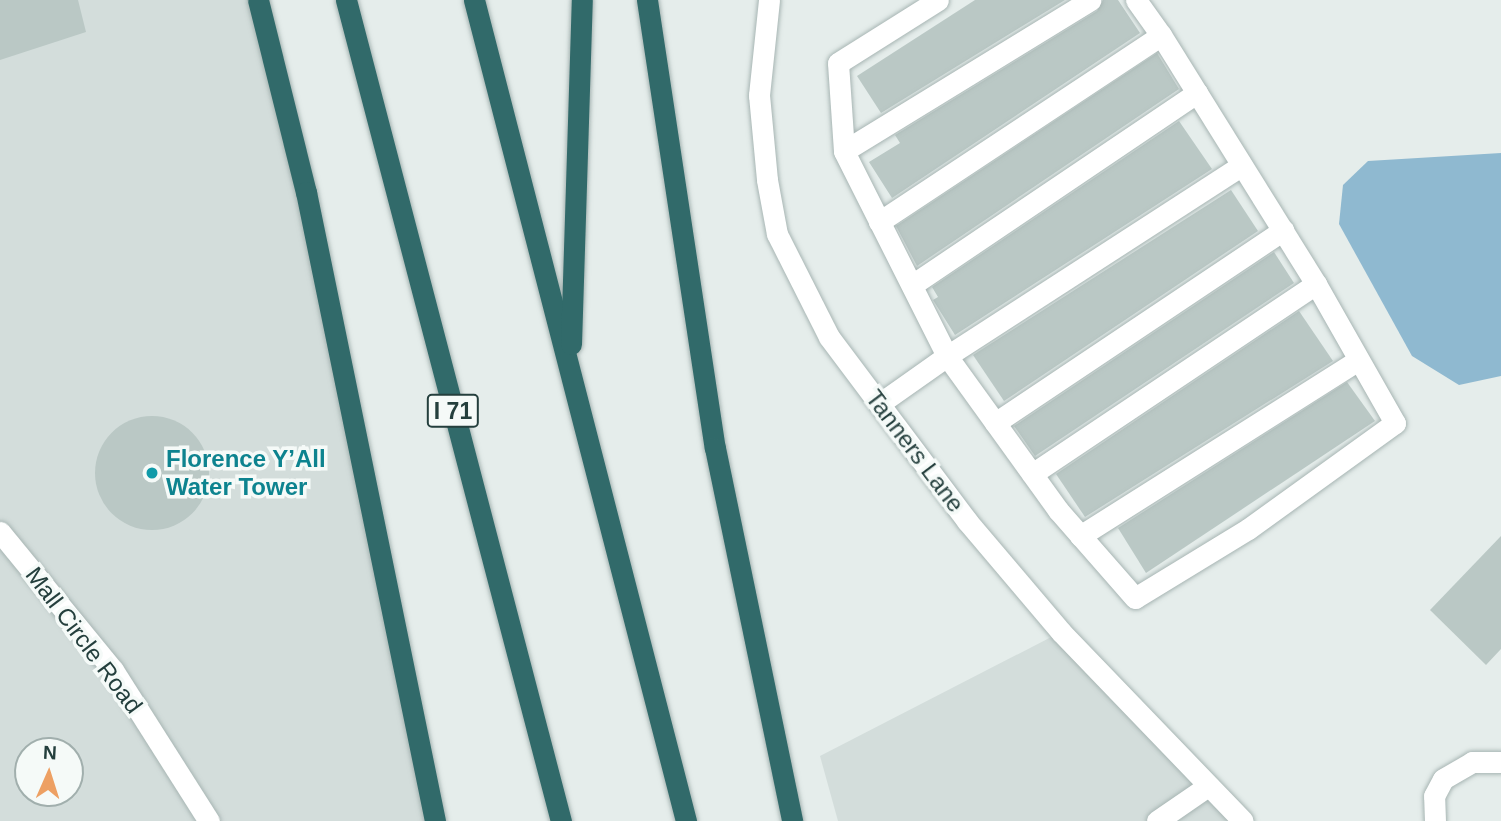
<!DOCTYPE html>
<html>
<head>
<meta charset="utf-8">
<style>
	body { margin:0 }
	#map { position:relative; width:1501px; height:821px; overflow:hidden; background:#e5edeb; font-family:Helvetica,sans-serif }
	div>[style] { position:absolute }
	.built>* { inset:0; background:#d3dddb }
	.water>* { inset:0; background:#8fb9d0 }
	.building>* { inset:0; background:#bac8c5 }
	.round { border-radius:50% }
	.roads { filter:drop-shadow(0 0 2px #a7b5b3) drop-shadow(0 0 2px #a7b5b3) }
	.minor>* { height:21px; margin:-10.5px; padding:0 10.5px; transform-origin:10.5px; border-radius:10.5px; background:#fff }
	.highway>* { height:21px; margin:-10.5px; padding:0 10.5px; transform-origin:10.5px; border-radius:10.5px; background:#316a6a }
	.dots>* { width:19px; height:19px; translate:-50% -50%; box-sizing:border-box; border:4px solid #f5faf8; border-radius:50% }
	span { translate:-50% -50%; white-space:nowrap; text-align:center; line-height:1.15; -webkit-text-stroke:7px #f5faf8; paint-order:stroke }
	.shield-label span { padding:2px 5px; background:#f5faf8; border:2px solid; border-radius:5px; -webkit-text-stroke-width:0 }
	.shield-label { font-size:23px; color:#243f3d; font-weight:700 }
	.street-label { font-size:24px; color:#243f3d }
	.culture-label { font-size:24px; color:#0d838f; font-weight:700 }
	.left { translate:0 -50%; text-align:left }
	.north { position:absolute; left:14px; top:737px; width:70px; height:70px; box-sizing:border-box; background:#f5faf8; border:2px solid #a1afad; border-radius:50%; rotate:3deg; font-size:19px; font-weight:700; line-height:28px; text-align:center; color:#243f3d }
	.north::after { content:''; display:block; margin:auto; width:24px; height:32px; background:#eda063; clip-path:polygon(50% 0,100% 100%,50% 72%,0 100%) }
</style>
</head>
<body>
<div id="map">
	<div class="built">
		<div style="clip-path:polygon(evenodd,0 0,258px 0,435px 821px,0 821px,0 0,28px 751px,70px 751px,70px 793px,28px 793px,28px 751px)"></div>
		<div style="clip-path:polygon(1061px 632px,1243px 821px,838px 821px,820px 756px)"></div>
	</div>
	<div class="water">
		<div style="clip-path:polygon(1501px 153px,1501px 376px,1459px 385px,1412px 356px,1339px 224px,1343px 185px,1368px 161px)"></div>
	</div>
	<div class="building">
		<div style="clip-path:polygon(0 0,78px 0,86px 32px,0 60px)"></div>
		<div style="clip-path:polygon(975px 0,1065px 0,881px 113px,857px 76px)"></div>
		<div style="clip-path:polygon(1103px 0,1118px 0,1140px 33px,892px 198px,869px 162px,900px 143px,895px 135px,1097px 11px)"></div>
		<div style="clip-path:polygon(1157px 53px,1179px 89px,917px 266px,896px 226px)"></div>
		<div style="clip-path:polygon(1179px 121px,1212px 169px,955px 335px,933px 300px,938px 297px,932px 287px)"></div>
		<div style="clip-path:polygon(1231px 190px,1258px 231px,1004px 401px,973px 355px)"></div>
		<div style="clip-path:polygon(1274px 252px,1294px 283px,1035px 456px,1014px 426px)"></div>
		<div style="clip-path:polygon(1299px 311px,1333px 361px,1085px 517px,1056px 474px)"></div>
		<div style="clip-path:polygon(1347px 382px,1375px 421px,1146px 573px,1118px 528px)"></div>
		<div class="round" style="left:95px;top:416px;width:114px;height:114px"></div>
		<div style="clip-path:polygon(1501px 536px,1501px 649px,1486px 665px,1430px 610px)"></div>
	</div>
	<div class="roads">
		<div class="minor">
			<div style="left:769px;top:0;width:96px;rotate:96deg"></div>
			<div style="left:759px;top:95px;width:85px;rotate:84.6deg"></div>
			<div style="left:767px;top:180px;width:55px;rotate:79.5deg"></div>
			<div style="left:777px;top:234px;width:115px;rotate:63.2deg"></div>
			<div style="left:829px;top:337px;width:230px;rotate:53.1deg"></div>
			<div style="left:967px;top:521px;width:145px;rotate:49.7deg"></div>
			<div style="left:1061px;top:632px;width:262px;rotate:46.1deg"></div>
			<div style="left:1136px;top:0;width:43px;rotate:54.5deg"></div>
			<div style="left:1161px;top:35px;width:293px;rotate:58.1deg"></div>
			<div style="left:1316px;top:284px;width:160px;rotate:60.4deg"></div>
			<div style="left:1395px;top:423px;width:181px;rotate:144.2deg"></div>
			<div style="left:1248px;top:529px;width:132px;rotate:148.6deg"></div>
			<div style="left:1135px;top:598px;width:117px;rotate:-131.2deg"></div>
			<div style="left:1058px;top:510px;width:190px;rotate:-125.8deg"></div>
			<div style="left:947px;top:356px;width:351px;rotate:-32.9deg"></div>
			<div style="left:844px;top:151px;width:289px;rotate:-31.5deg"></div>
			<div style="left:879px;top:222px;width:338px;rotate:-33.5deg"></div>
			<div style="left:912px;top:285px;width:344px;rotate:-34deg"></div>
			<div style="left:879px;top:404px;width:83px;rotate:-35.2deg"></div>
			<div style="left:947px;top:356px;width:229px;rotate:-116.7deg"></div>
			<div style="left:844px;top:151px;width:88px;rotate:-93.9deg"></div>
			<div style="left:838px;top:63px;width:118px;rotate:-32.2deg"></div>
			<div style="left:995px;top:423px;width:347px;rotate:-33.8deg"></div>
			<div style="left:1032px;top:474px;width:342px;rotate:-33.8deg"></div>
			<div style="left:0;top:532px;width:178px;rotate:50.7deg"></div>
			<div style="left:113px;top:670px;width:179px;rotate:57.6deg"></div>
			<div style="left:1080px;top:536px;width:329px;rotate:-32.3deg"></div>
			<div style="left:1157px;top:821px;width:62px;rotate:-34.5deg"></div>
			<div style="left:1435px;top:821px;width:25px;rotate:-92deg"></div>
			<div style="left:1434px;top:796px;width:19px;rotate:-62deg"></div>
			<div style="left:1443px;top:779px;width:34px;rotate:-30deg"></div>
			<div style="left:1472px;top:762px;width:29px"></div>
		</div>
		<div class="highway">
			<div style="left:258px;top:0;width:198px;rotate:76deg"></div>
			<div style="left:306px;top:192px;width:642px;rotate:78.41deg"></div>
			<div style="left:346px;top:0;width:849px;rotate:75.33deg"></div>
			<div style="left:474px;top:0;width:848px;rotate:75.52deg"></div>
			<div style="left:647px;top:0;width:453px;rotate:81.4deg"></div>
			<div style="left:715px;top:448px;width:381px;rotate:78.3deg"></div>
			<div style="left:571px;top:344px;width:344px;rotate:-88.2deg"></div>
		</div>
	</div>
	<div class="dots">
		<div style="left:152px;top:473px;background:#0f9aa8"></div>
	</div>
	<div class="shield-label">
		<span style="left:453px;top:411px">I 71</span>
	</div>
	<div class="street-label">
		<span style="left:915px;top:451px;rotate:53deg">Tanners Lane</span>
		<span style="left:84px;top:640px;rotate:53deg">Mall Circle Road</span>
	</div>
	<div class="culture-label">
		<span class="left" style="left:166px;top:473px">Florence Y’All<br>Water Tower</span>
	</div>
	<div class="north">N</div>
</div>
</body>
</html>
